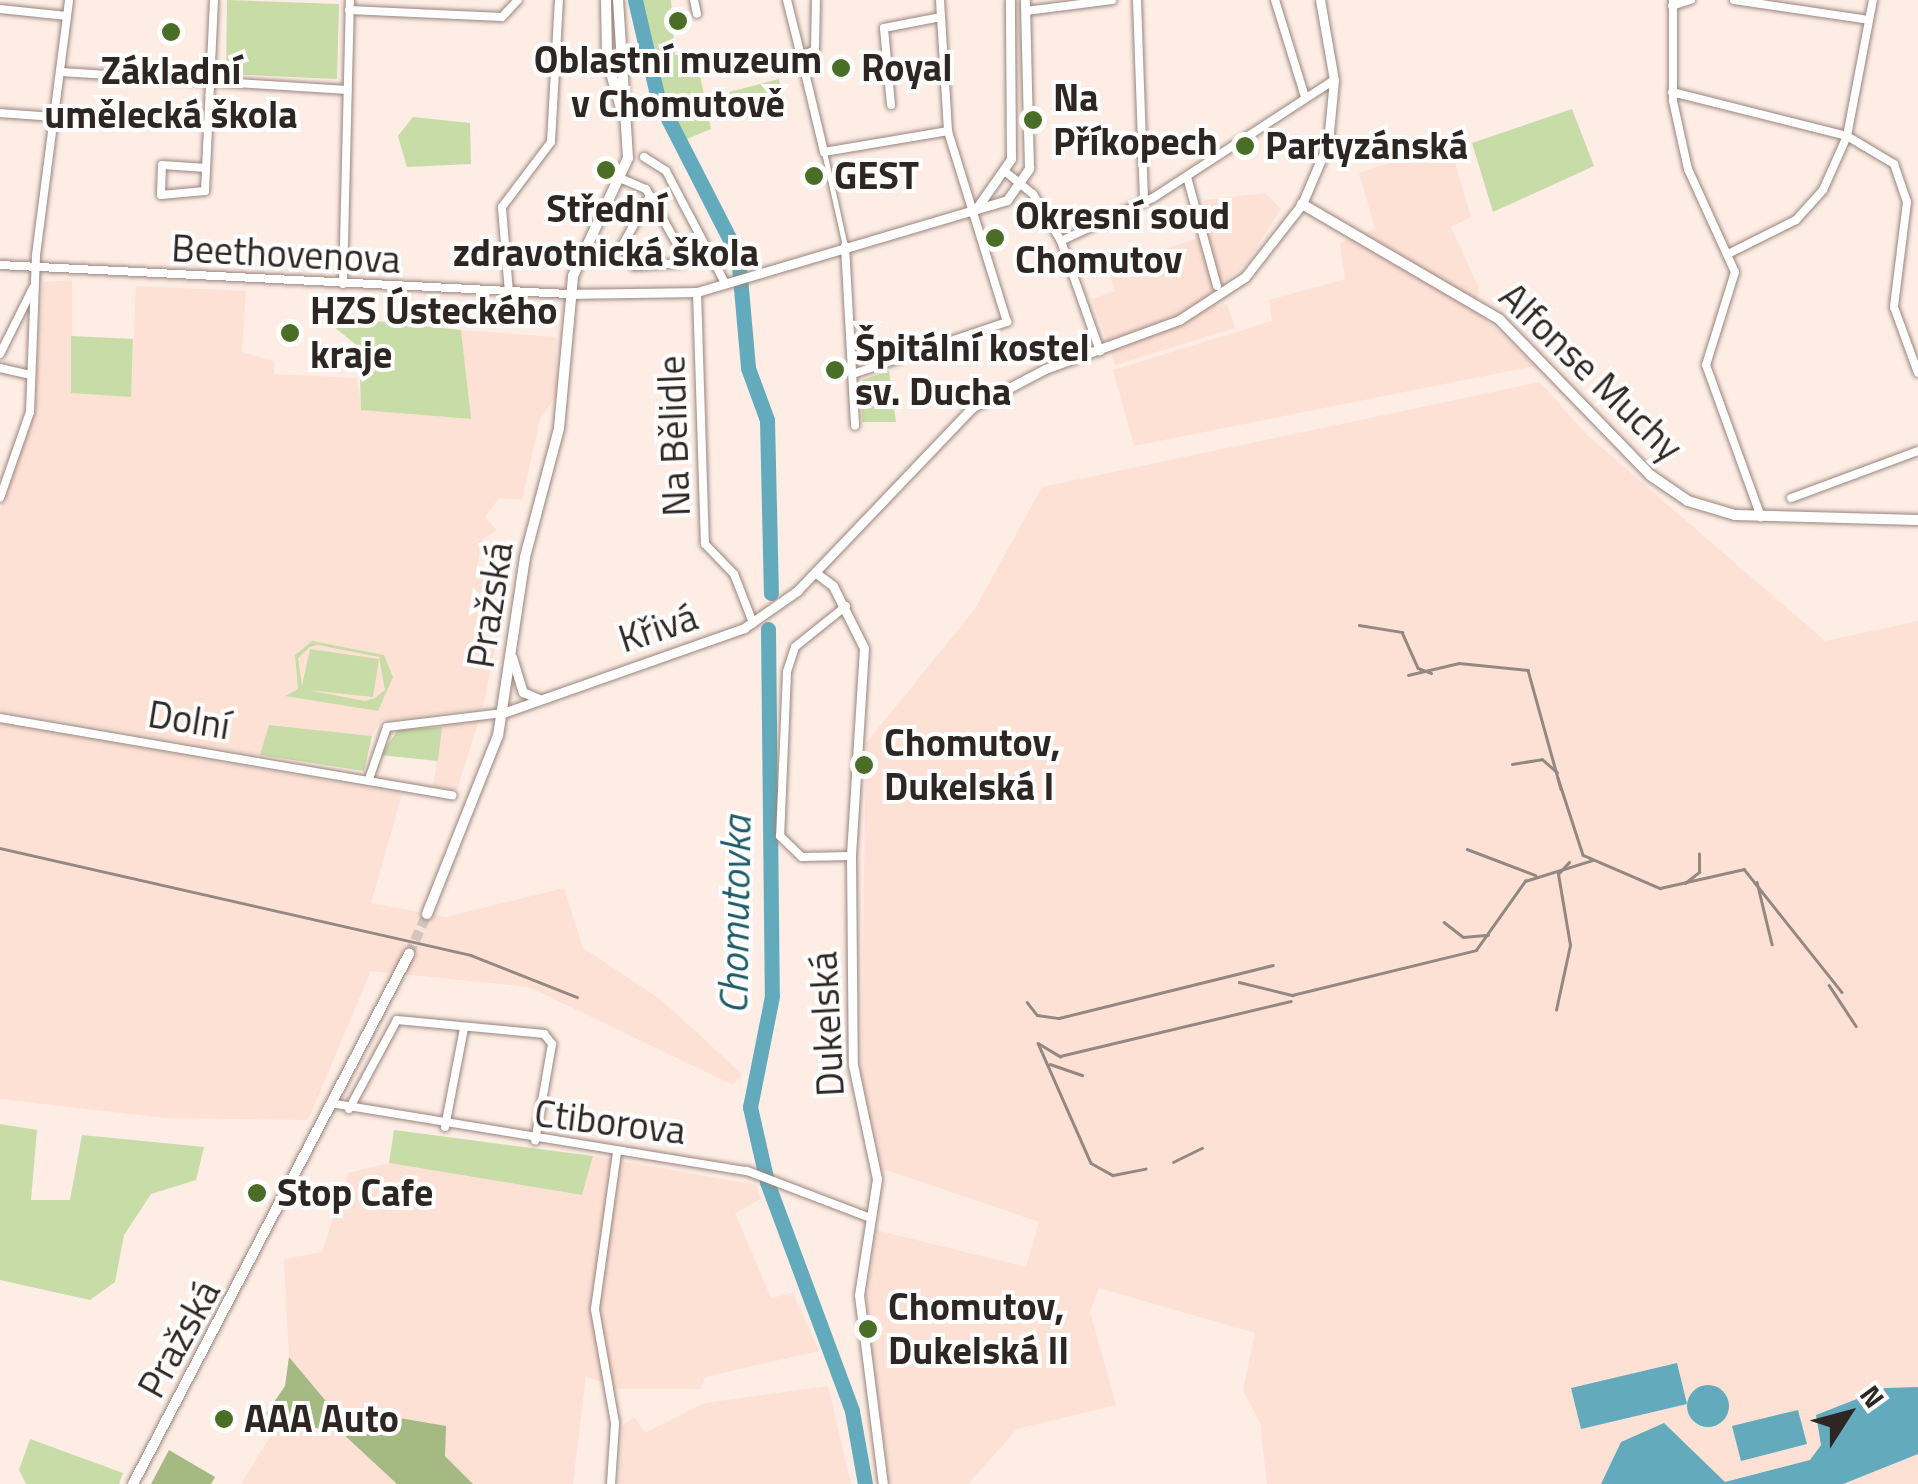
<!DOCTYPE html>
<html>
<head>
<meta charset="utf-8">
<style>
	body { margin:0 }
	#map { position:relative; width:1918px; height:1484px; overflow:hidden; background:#fdede5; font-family:"Titillium Web",sans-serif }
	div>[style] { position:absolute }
	.built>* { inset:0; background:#fee1d5 }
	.green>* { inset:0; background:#c7dca7 }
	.forest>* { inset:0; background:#a5b983 }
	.water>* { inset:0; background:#62aabc }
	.round { border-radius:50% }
	.river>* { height:15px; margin:-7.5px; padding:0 7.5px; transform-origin:7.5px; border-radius:7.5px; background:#62aabc }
	.secondary-tunnel>* { height:10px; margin-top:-5px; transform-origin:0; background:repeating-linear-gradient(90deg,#d3c5be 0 10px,transparent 0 15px) }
	.roads { filter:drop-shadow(0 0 2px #98857d) drop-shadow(0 0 2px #98857d) }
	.pedestrian>* { height:5px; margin:-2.5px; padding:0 2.5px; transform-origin:2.5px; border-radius:2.5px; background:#fff }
	.minor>* { height:8px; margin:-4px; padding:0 4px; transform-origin:4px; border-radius:4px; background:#fff }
	.tertiary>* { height:9px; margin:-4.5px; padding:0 4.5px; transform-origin:4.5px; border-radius:4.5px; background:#fff }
	.secondary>* { height:10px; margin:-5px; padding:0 5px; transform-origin:5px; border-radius:5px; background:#fff }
	.rail>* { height:2.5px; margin:-1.25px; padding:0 1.25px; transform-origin:1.25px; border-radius:1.25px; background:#938882 }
	.dots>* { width:28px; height:28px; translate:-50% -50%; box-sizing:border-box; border:5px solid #fefefe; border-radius:50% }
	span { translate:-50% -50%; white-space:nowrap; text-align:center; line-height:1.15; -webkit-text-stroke:8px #fefefe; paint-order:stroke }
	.poi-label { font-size:38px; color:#2d2623; font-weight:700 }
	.left { translate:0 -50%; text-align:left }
	.street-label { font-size:38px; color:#2d2623 }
	.water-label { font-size:40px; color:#1f5c69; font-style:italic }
	.north { position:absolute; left:1798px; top:1364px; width:100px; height:100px; -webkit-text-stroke:8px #fefefe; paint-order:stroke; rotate:54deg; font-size:28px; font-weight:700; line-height:40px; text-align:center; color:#2d2623 }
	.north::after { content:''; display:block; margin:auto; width:35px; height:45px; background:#2d2623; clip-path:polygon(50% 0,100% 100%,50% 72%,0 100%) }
</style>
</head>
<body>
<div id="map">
	<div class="built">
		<div style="clip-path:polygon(1449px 142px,1471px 217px,1451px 227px,1479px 288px,1476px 311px,1535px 366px,1134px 446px,1113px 370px,1272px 321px,1269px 300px,1345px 279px,1340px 243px,1375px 229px,1359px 173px)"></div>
		<div style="clip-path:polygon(1265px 193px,1281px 209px,1246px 264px,1210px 293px,1216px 307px,1227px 304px,1235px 328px,1115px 365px,1092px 299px,1115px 291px,1108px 268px,1209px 234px,1204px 200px)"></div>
		<div style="clip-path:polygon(72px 280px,72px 393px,131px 396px,136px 286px,246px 291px,242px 352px,274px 361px,274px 374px,357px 378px,362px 410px,470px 419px,461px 330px,556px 337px,557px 395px,540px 419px,522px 500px,499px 498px,485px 517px,497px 530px,482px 540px,476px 574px,508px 582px,483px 708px,380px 721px,372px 736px,270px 725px,260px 755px,0 710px,0 510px,35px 412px,43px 282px)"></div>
		<div style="clip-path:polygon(1540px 382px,1586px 434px,1825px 641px,1918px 621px,1918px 1484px,1267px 1484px,1260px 1423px,1243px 1390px,1255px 1333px,1099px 1288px,1090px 1312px,1116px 1405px,1017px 1429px,968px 1484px,890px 1484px,866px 1309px,876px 1230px,1026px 1267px,1039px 1222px,883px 1169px,861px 1076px,866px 743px,975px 609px,1042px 487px)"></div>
		<div style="clip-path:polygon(479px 720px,457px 790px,433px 786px,442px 727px)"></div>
		<div style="clip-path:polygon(0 723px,402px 794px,371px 903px,446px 917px,564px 888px,583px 948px,660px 999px,742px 1074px,733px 1085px,529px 987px,371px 971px,308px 1120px,164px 1118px,0 1099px)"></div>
		<div style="clip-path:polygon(593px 1156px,756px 1185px,761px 1199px,735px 1213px,771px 1298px,793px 1293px,819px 1351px,705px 1377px,700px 1389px,619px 1389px,586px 1376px,573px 1484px,473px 1484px,445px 1456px,445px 1426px,330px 1406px,289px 1357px,284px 1259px,322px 1252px,348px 1173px,389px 1163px,582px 1195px)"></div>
		<div style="clip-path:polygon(828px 1386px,851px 1484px,619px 1484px,622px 1426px,634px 1417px,645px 1433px,704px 1403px)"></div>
		<div style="clip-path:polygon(276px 1427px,342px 1433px,397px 1484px,241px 1484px)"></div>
	</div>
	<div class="green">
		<div style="clip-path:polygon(227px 0,339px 4px,337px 79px,226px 74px)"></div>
		<div style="clip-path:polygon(638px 0,671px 0,675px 55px,696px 56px,711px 129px,682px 141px,650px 63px)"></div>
		<div style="clip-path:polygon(779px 79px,785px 107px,735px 121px,729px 92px)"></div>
		<div style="clip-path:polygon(1572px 109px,1594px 166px,1493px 212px,1472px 143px)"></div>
		<div style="clip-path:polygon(413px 117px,470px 123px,471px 164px,407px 167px,398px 136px)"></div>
		<div style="clip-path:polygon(319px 315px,461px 330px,471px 419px,361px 410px,359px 347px)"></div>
		<div style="clip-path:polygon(71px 336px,133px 339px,131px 397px,71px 393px)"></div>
		<div style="clip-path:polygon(889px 371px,896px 422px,862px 422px,862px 380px)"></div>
		<div style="clip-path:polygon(evenodd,312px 641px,384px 655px,393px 677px,378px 711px,285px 696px,298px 689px,295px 655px,312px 641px,318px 645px,379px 657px,385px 690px,375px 698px,365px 701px,308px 690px,373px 697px,379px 659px,310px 649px,302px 686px,298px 658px,310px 647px,318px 645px)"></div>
		<div style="clip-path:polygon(269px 725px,372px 736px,364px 771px,260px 755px)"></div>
		<div style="clip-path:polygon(442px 727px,438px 761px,380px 755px,398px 730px)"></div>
		<div style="clip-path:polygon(0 1124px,37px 1130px,31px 1200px,70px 1200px,82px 1135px,204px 1147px,196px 1180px,151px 1194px,124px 1235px,115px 1282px,90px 1300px,0 1280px)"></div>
		<div style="clip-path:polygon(394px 1130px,593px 1156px,582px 1195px,389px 1163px)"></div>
		<div style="clip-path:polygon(30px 1439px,123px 1473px,119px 1484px,26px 1484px,19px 1470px)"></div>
	</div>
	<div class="forest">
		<div style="clip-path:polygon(289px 1357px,330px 1406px,446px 1426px,445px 1456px,473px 1484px,397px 1484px,342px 1433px,263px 1418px,285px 1386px)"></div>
		<div style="clip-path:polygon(169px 1450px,215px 1477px,211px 1484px,151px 1484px)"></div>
	</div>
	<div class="water">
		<div style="clip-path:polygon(1677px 1363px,1687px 1404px,1581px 1429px,1571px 1388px)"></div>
		<div class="round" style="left:1687px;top:1385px;width:42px;height:42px"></div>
		<div style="clip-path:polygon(1918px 1387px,1918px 1454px,1843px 1484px,1601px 1484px,1621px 1442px,1664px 1423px,1725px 1482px,1810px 1460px,1821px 1445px,1816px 1415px,1885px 1388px)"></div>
		<div style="clip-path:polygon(1798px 1410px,1807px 1444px,1741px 1461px,1732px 1426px)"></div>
	</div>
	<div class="river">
		<div style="left:635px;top:0;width:102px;rotate:76.9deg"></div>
		<div style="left:658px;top:99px;width:175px;rotate:62.9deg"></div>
		<div style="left:738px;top:255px;width:113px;rotate:84.9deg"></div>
		<div style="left:748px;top:368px;width:55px;rotate:69.9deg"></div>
		<div style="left:767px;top:420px;width:173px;rotate:88.7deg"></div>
		<div style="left:768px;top:629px;width:367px;rotate:89.4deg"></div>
		<div style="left:772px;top:996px;width:113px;rotate:101.2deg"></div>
		<div style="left:750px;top:1107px;width:77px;rotate:77.2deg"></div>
		<div style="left:767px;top:1182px;width:244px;rotate:69.6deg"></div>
		<div style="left:852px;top:1411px;width:74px;rotate:79.9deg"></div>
	</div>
	<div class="secondary-tunnel">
		<div style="left:409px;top:954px;width:44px;rotate:-65.8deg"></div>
	</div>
	<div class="roads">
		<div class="pedestrian">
			<div style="left:824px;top:152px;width:96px;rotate:77.4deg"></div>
		</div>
		<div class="minor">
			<div style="left:694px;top:0;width:14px;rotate:78deg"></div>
			<div style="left:787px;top:0;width:58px;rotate:76deg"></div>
			<div style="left:801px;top:56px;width:15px;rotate:-23deg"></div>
			<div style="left:815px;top:50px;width:50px;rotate:-88.9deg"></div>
			<div style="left:1137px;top:0;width:202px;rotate:88deg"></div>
			<div style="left:1275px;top:0;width:102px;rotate:72.8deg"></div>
			<div style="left:1673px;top:0;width:101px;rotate:90deg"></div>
			<div style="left:1673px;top:101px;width:70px;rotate:77.6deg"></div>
			<div style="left:1688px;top:169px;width:113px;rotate:65.5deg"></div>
			<div style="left:1735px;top:272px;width:97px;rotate:107.3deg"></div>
			<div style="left:1706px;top:365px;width:162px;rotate:70.1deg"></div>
			<div style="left:1734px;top:0;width:136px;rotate:8.4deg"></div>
			<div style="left:1672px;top:6px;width:20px;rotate:-18deg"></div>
			<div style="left:0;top:9px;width:67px;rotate:6deg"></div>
			<div style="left:349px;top:10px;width:153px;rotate:2.6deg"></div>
			<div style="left:502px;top:17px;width:23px;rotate:-47deg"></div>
			<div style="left:1026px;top:11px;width:87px;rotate:-7.3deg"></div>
			<div style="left:801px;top:56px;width:99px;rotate:76.5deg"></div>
			<div style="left:824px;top:152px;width:126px;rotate:-9.6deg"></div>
			<div style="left:61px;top:72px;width:287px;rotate:3.6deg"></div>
			<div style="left:1672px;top:92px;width:180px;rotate:14.1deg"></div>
			<div style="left:1847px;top:136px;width:55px;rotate:30.8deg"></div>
			<div style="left:1894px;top:164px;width:40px;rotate:71.1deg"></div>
			<div style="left:1907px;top:202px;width:106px;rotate:97.1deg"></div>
			<div style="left:1894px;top:307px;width:70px;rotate:70deg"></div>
			<div style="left:891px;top:105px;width:77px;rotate:-95.2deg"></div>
			<div style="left:884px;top:28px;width:58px;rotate:-10.9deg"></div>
			<div style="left:0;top:113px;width:54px;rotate:4.2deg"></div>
			<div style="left:644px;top:157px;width:26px;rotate:32deg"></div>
			<div style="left:666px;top:171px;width:127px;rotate:62.2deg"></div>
			<div style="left:206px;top:168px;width:44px;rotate:-176.1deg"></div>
			<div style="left:162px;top:165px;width:30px;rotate:92deg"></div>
			<div style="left:161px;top:195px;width:44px;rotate:-5.2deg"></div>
			<div style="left:205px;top:191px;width:191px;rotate:-87.3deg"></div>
			<div style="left:1007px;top:173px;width:33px;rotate:39deg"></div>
			<div style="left:1033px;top:194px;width:55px;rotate:59.2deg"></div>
			<div style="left:1061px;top:241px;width:117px;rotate:70.5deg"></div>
			<div style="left:1187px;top:177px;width:113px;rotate:74.6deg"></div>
			<div style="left:622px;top:179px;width:26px;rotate:23deg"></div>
			<div style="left:646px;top:189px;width:8px;rotate:60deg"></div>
			<div style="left:650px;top:196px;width:71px;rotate:60.6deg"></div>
			<div style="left:685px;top:258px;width:5px;rotate:112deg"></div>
			<div style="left:683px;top:263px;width:49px;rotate:176.5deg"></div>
			<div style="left:634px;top:266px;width:23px;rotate:-121deg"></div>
			<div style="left:622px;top:246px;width:57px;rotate:-60.8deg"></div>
			<div style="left:1061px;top:241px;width:102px;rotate:-25.1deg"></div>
			<div style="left:1153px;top:198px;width:216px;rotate:-33.1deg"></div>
			<div style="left:845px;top:246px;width:180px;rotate:86.8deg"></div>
			<div style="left:1730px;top:253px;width:74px;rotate:-26.6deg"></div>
			<div style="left:1796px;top:220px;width:40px;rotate:-48deg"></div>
			<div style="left:1823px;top:190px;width:59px;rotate:-66deg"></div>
			<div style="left:1847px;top:136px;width:138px;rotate:-79.2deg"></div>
			<div style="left:0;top:265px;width:569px;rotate:2.92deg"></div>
			<div style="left:343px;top:284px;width:284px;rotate:-88.6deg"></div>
			<div style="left:697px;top:292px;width:252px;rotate:88.2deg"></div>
			<div style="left:705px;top:544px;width:42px;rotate:46deg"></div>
			<div style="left:734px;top:574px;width:53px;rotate:68.8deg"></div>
			<div style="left:509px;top:293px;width:86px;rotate:-94.7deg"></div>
			<div style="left:502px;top:207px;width:81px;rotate:-53deg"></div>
			<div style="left:551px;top:142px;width:142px;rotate:-86.8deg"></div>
			<div style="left:0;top:354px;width:74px;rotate:-63.4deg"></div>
			<div style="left:0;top:368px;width:32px;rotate:13deg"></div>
			<div style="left:853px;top:374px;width:163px;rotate:-18.7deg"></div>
			<div style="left:1007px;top:322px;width:200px;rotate:-107.2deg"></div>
			<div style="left:948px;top:131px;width:131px;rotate:-93.5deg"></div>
			<div style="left:0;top:498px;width:91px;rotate:-70.8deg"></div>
			<div style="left:30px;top:412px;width:157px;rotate:-87.8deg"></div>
			<div style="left:36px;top:255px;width:257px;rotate:-82.6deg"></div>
			<div style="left:1791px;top:498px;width:135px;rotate:-20.3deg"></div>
			<div style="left:846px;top:606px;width:65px;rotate:141.2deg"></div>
			<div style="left:795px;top:647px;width:26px;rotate:108deg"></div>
			<div style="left:787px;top:672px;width:164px;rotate:92.4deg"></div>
			<div style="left:780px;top:836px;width:30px;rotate:44deg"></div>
			<div style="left:802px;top:857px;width:49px;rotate:-1.2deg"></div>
			<div style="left:0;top:718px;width:459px;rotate:9.7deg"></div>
			<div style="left:369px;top:779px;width:55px;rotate:-70.9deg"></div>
			<div style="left:387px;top:727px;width:117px;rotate:-6.9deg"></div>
			<div style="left:336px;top:1104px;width:416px;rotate:9.3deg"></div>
			<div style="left:747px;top:1171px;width:133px;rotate:20.8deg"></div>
			<div style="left:349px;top:1109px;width:101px;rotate:-61.7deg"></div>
			<div style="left:397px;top:1020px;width:148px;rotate:5.4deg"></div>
			<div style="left:544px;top:1034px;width:13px;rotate:51deg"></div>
			<div style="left:552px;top:1044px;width:98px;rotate:99.9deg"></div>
			<div style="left:445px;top:1127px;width:101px;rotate:-79.1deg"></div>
			<div style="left:611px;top:1484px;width:61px;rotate:-86.2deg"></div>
			<div style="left:615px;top:1423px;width:116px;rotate:-100deg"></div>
			<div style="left:595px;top:1309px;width:158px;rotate:-82deg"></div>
		</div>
		<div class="tertiary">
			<div style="left:976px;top:209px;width:61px;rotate:-55deg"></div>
			<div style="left:1011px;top:159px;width:159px;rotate:-90.4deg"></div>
			<div style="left:568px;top:294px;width:129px;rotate:-0.9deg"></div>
			<div style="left:697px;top:292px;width:323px;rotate:-16.5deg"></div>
			<div style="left:1007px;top:200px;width:39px;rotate:-55deg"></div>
			<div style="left:1029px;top:168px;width:168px;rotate:-91.4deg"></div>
			<div style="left:816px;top:573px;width:21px;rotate:37deg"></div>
			<div style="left:833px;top:586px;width:69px;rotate:63.4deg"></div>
			<div style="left:864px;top:648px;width:208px;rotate:93.6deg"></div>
			<div style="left:851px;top:856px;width:209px;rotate:89.5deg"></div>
			<div style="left:853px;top:1065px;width:116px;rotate:78.1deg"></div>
			<div style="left:877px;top:1179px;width:117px;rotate:98.8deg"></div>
			<div style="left:859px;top:1295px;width:191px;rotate:82.8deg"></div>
			<div style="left:512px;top:657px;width:37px;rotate:73deg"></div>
			<div style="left:523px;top:692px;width:17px;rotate:24deg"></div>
			<div style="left:503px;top:713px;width:256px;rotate:-19.4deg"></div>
			<div style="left:744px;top:628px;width:65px;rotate:-34.9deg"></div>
			<div style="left:797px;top:591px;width:255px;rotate:-46.3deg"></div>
			<div style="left:973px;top:407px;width:81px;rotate:-27.8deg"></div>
			<div style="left:1045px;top:369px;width:143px;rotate:-20.1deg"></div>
			<div style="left:1179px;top:320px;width:79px;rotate:-33.1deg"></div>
			<div style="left:1245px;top:277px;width:93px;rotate:-52deg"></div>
			<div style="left:1302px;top:204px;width:66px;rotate:-66.9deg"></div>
			<div style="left:1328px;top:143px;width:63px;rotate:-84.6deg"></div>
			<div style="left:1334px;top:80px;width:81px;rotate:-99.9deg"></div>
		</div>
		<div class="secondary">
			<div style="left:606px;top:0;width:59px;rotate:89deg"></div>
			<div style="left:607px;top:59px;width:55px;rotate:74.2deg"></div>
			<div style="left:1302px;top:204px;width:228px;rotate:30.3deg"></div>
			<div style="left:1499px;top:319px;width:217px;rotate:45.9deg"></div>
			<div style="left:1650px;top:475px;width:46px;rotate:34.4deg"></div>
			<div style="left:1688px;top:501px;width:49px;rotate:16.6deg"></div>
			<div style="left:1735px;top:515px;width:183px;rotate:1.6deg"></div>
			<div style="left:427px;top:914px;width:192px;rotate:-68.3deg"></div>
			<div style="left:498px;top:736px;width:181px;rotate:-81.4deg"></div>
			<div style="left:525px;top:557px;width:133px;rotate:-75.2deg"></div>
			<div style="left:559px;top:428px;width:153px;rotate:-84.7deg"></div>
			<div style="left:573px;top:276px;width:130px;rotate:-65deg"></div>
			<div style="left:628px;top:158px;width:158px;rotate:-93.6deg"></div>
			<div style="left:133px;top:1484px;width:598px;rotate:-62.49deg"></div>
		</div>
	</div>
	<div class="rail">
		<div style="left:1359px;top:625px;width:44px;rotate:9.2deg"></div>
		<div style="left:1402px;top:632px;width:39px;rotate:66deg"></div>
		<div style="left:1418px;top:668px;width:14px;rotate:21deg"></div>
		<div style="left:1408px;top:675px;width:52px;rotate:-13.2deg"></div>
		<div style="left:1459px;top:663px;width:69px;rotate:5.8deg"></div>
		<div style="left:1528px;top:670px;width:123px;rotate:74.5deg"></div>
		<div style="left:1512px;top:764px;width:30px;rotate:-9deg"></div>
		<div style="left:1542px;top:759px;width:20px;rotate:41deg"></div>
		<div style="left:1558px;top:778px;width:81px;rotate:72deg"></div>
		<div style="left:1583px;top:855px;width:84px;rotate:23.2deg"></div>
		<div style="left:1660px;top:888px;width:86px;rotate:-12.7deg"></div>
		<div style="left:1744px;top:869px;width:157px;rotate:51.5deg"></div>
		<div style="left:0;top:848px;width:483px;rotate:12.8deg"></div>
		<div style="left:471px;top:955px;width:114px;rotate:21.6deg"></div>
		<div style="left:1467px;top:849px;width:73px;rotate:20.9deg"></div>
		<div style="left:1757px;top:882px;width:64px;rotate:76.4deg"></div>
		<div style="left:1685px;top:883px;width:18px;rotate:-38deg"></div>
		<div style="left:1699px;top:872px;width:18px;rotate:-90deg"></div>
		<div style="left:1444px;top:922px;width:24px;rotate:38deg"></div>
		<div style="left:1463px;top:937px;width:25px;rotate:-5deg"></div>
		<div style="left:1239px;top:982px;width:55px;rotate:13.8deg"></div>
		<div style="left:1292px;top:995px;width:189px;rotate:-13.7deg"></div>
		<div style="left:1476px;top:950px;width:85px;rotate:-54.6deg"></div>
		<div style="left:1525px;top:881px;width:71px;rotate:-17.2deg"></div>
		<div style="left:1829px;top:985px;width:49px;rotate:56.6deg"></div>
		<div style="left:1027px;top:1002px;width:16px;rotate:52deg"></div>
		<div style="left:1037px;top:1015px;width:22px;rotate:8deg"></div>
		<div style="left:1059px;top:1018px;width:220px;rotate:-13.9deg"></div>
		<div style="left:1556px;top:1010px;width:66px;rotate:-77.8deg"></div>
		<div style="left:1570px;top:945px;width:72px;rotate:-99.6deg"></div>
		<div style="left:1558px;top:874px;width:16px;rotate:-47deg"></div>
		<div style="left:1038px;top:1043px;width:26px;rotate:31deg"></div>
		<div style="left:1060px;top:1056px;width:237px;rotate:-13.4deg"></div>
		<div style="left:1038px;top:1043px;width:131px;rotate:66.2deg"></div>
		<div style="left:1091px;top:1163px;width:25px;rotate:29deg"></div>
		<div style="left:1113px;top:1175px;width:33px;rotate:-11deg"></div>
		<div style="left:1050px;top:1064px;width:34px;rotate:19deg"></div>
		<div style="left:1173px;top:1162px;width:32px;rotate:-26deg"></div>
	</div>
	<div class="dots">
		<div style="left:678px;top:21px;background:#4b6e27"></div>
		<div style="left:171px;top:32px;background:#4b6e27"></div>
		<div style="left:841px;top:68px;background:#4b6e27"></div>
		<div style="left:1033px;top:120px;background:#4b6e27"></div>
		<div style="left:1245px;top:146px;background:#4b6e27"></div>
		<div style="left:606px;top:170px;background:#4b6e27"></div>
		<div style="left:814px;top:176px;background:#4b6e27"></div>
		<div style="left:995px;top:238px;background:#4b6e27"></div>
		<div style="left:290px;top:333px;background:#4b6e27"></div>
		<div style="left:835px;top:370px;background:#4b6e27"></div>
		<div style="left:864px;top:765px;background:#4b6e27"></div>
		<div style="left:257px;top:1193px;background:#4b6e27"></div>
		<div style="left:868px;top:1329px;background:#4b6e27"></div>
		<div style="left:224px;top:1419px;background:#4b6e27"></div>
	</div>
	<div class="poi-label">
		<span style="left:678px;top:82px">Oblastní muzeum<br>v Chomutově</span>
		<span class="left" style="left:861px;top:68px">Royal</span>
		<span style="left:171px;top:93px">Základní<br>umělecká škola</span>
		<span class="left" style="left:1053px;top:120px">Na<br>Příkopech</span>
		<span class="left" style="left:1265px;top:146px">Partyzánská</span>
		<span class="left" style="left:834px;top:176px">GEST</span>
		<span style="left:606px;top:231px">Střední<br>zdravotnická škola</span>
		<span class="left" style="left:1015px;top:238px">Okresní soud<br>Chomutov</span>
		<span class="left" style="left:310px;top:333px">HZS Ústeckého<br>kraje</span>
		<span class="left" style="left:855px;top:370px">Špitální kostel<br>sv. Ducha</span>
		<span class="left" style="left:884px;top:765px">Chomutov,<br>Dukelská I</span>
		<span class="left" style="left:277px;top:1193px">Stop Cafe</span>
		<span class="left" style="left:888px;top:1329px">Chomutov,<br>Dukelská II</span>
		<span class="left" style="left:244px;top:1419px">AAA Auto</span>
	</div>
	<div class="street-label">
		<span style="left:286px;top:254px;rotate:3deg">Beethovenova</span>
		<span style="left:1591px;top:372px;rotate:44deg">Alfonse Muchy</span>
		<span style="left:674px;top:436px;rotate:-92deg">Na Bělidle</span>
		<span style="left:490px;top:605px;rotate:-81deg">Pražská</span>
		<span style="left:658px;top:628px;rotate:-18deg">Křivá</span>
		<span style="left:189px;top:720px;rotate:9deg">Dolní</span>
		<span style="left:827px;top:1024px;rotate:-93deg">Dukelská</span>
		<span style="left:610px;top:1122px;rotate:7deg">Ctiborova</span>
		<span style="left:179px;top:1339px;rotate:-61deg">Pražská</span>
	</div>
	<div class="water-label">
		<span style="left:735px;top:915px;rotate:-89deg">Chomutovka</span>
	</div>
	<div class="north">N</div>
</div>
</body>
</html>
